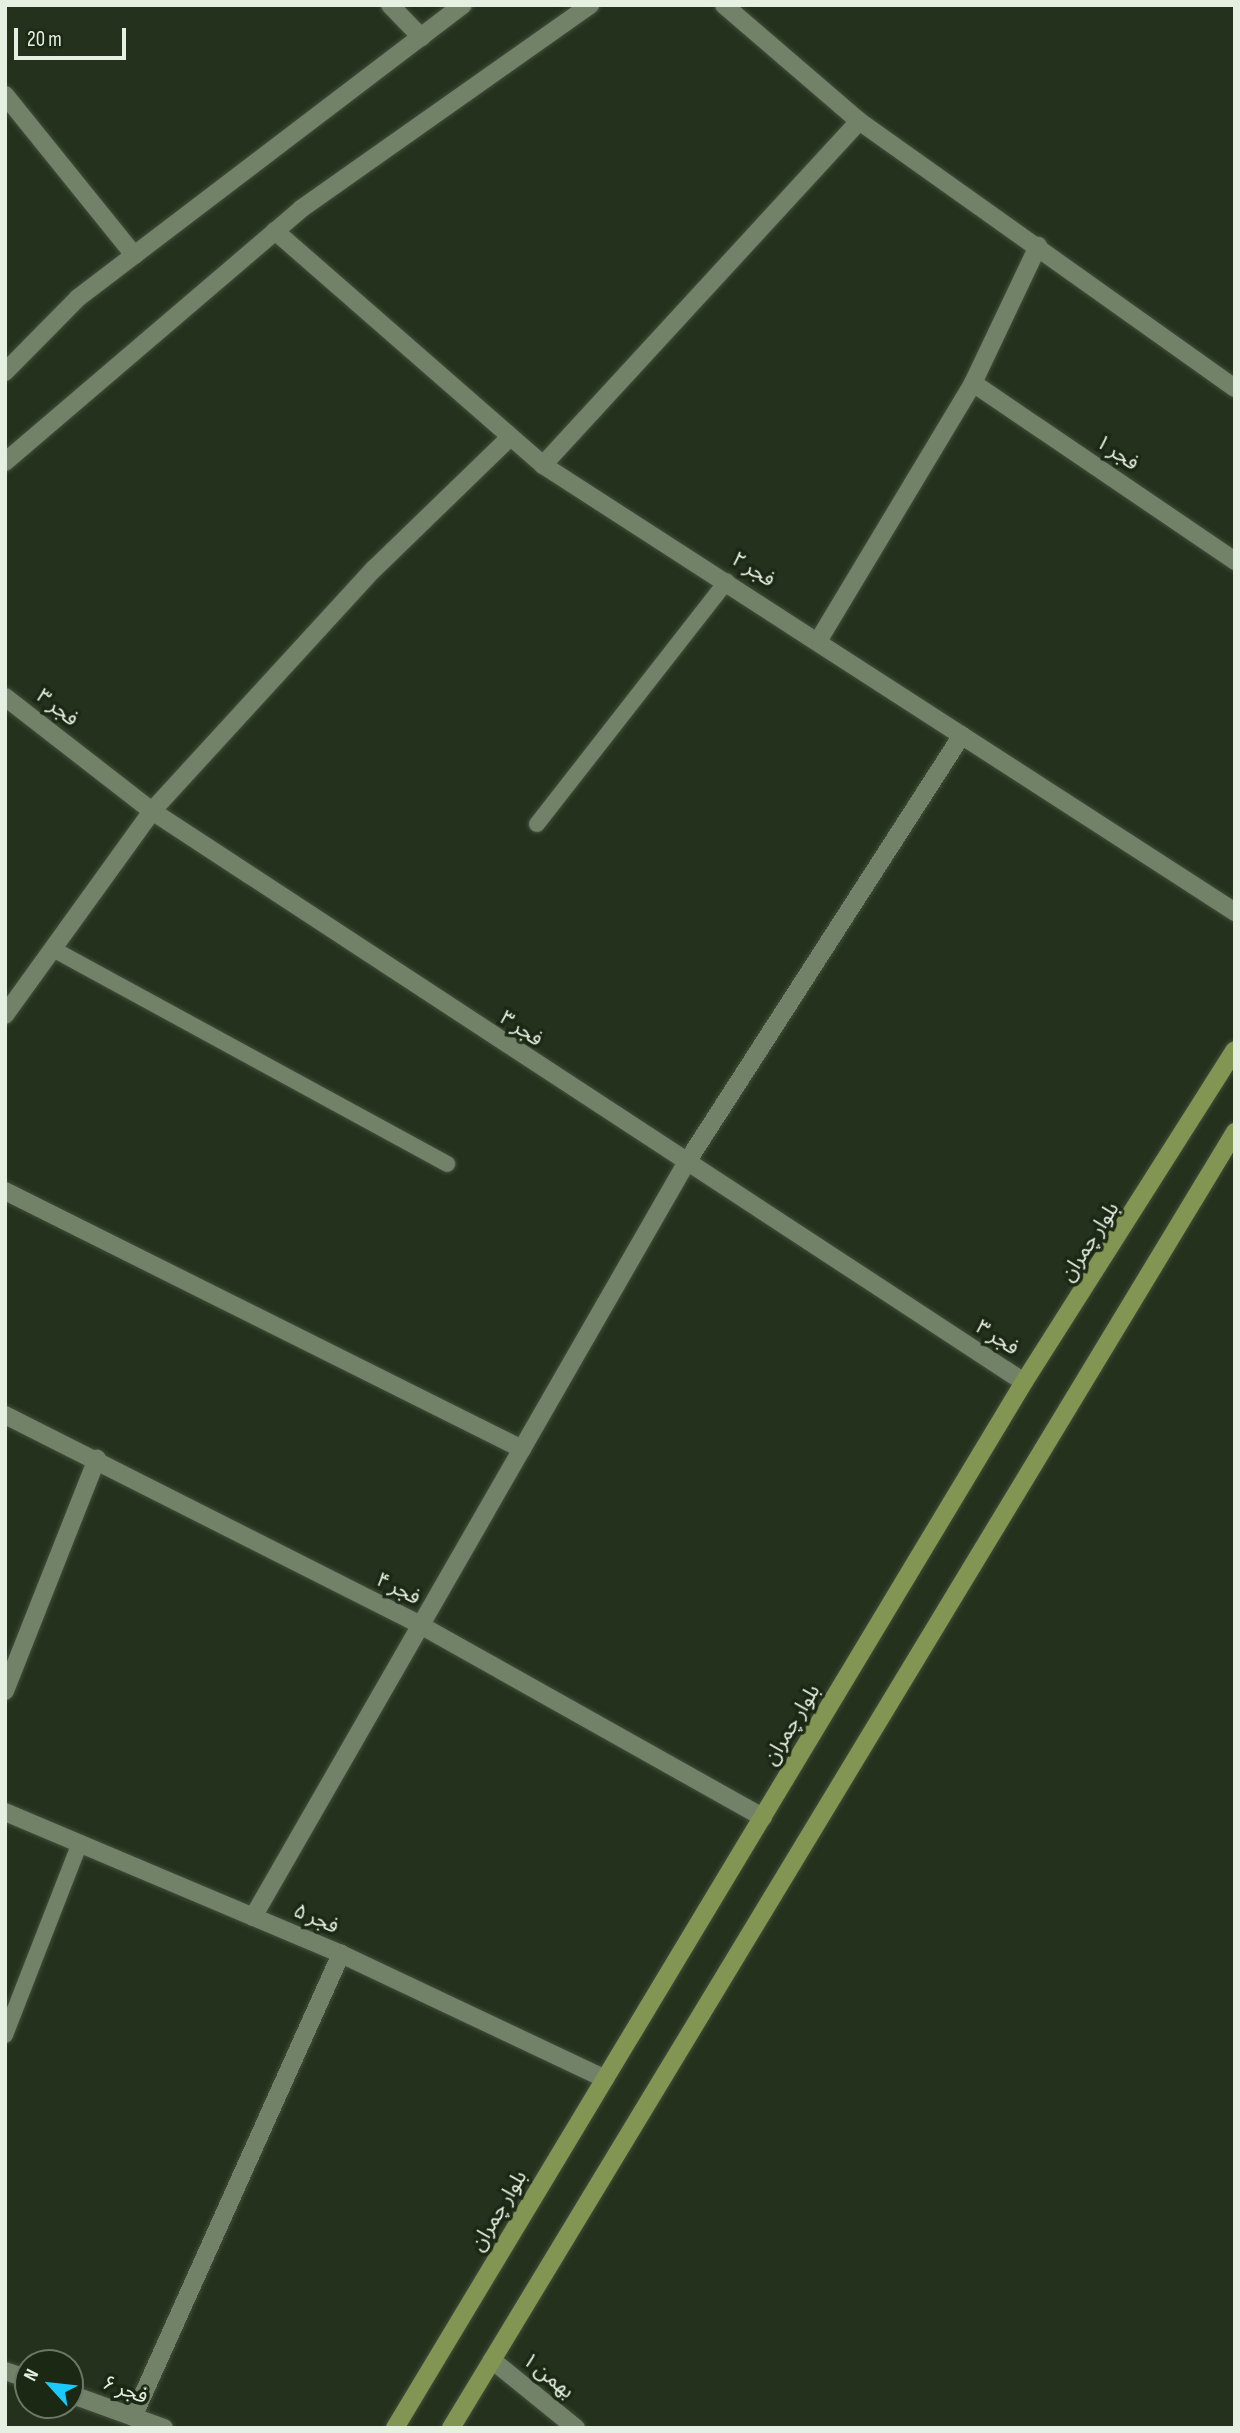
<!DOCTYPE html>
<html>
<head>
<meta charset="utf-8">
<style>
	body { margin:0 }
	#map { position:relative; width:1240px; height:2433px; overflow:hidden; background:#24321d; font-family:"Sofia Sans Condensed","Noto Sans Arabic",sans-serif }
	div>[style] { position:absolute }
	.roads { filter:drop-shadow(0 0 2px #414d3b) drop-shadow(0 0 2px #414d3b) }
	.service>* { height:16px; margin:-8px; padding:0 8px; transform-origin:8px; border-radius:8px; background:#718269 }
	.minor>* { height:18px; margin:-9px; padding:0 9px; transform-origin:9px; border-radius:9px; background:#718269 }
	.secondary>* { height:18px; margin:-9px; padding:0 9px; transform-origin:9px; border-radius:9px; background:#839552 }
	span { translate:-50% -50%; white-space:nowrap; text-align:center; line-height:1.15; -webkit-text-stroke:7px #1b2813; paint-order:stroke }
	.street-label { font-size:21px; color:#e6f0e2 }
	.frame { position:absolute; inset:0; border:7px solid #e6f0e2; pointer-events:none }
	.north { position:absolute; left:14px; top:2349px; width:70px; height:70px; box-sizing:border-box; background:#1b2813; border:2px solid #6c7866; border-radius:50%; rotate:297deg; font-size:19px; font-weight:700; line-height:28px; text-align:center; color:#e6f0e2 }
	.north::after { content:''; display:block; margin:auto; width:24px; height:32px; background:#1cc9fc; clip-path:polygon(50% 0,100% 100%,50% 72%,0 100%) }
	.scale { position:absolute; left:14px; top:28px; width:112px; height:32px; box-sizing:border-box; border:4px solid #e6f0e2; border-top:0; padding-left:9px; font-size:21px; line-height:24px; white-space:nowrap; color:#e6f0e2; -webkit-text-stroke:5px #1b2813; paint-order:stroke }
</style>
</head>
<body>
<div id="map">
	<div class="roads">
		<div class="service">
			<div style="left:537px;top:824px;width:308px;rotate:-52deg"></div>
			<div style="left:53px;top:949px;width:449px;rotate:28.6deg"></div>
			<div style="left:5px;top:2035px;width:206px;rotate:-68.7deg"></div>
		</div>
		<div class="minor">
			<div style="left:390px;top:5px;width:45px;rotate:45.9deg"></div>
			<div style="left:724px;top:5px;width:178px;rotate:40.7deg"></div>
			<div style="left:859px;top:121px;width:461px;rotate:35.4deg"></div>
			<div style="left:5px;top:95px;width:206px;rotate:51.1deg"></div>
			<div style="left:275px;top:231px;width:356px;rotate:41.1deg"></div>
			<div style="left:543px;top:465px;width:824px;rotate:32.86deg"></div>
			<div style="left:5px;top:372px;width:104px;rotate:-45.4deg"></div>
			<div style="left:78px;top:298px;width:484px;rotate:-37.3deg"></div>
			<div style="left:973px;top:383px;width:317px;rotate:34.2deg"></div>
			<div style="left:5px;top:462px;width:389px;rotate:-40.5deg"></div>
			<div style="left:301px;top:209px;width:354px;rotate:-35.2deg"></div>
			<div style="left:543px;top:465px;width:467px;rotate:-47.4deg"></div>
			<div style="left:820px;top:638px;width:297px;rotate:-59deg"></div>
			<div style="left:973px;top:383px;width:152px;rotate:-64.6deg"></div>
			<div style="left:5px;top:697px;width:186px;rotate:37.8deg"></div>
			<div style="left:152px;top:811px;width:1042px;rotate:33.22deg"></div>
			<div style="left:5px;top:1015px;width:251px;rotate:-54.2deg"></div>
			<div style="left:152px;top:811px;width:328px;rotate:-47.5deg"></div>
			<div style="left:374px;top:569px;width:187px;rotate:-44.1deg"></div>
			<div style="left:5px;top:1191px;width:578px;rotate:26.52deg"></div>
			<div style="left:5px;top:1415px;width:467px;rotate:26.8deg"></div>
			<div style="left:422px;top:1626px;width:391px;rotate:29.3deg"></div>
			<div style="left:5px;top:1691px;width:250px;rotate:-68.4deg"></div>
			<div style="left:5px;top:1812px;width:365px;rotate:22.9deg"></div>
			<div style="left:341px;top:1954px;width:292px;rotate:25.3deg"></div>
			<div style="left:253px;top:1917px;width:867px;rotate:-60.12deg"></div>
			<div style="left:685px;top:1165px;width:511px;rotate:-57.21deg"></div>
			<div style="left:492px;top:2360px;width:108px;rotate:39deg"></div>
			<div style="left:5px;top:2371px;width:24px;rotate:19deg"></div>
			<div style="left:70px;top:2394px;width:100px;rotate:19.9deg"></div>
			<div style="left:133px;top:2417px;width:508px;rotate:-65.81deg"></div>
		</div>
		<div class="secondary">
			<div style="left:395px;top:2428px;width:1221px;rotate:-58.98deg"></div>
			<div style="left:1024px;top:1382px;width:393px;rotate:-57.6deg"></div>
			<div style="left:451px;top:2428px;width:1515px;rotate:-58.83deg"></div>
		</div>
	</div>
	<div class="street-label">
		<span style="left:1117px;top:453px;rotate:34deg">فجر ۱</span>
		<span style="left:753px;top:570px;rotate:32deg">فجر ۲</span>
		<span style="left:57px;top:708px;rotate:38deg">فجر ۳</span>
		<span style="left:521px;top:1029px;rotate:34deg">فجر ۳</span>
		<span style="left:1090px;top:1242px;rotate:-57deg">بلوار چمران</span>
		<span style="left:997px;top:1338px;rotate:33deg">فجر ۳</span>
		<span style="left:398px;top:1589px;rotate:27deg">فجر ۴</span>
		<span style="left:792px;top:1725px;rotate:-59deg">بلوار چمران</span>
		<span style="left:316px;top:1919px;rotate:23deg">فجر ۵</span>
		<span style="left:499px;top:2211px;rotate:-59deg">بلوار چمران</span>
		<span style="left:548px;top:2376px;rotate:39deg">بهمن ۱</span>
		<span style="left:125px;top:2390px;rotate:20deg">فجر ۶</span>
	</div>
	<div class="frame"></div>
	<div class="north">N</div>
	<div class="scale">20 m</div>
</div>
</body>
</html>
